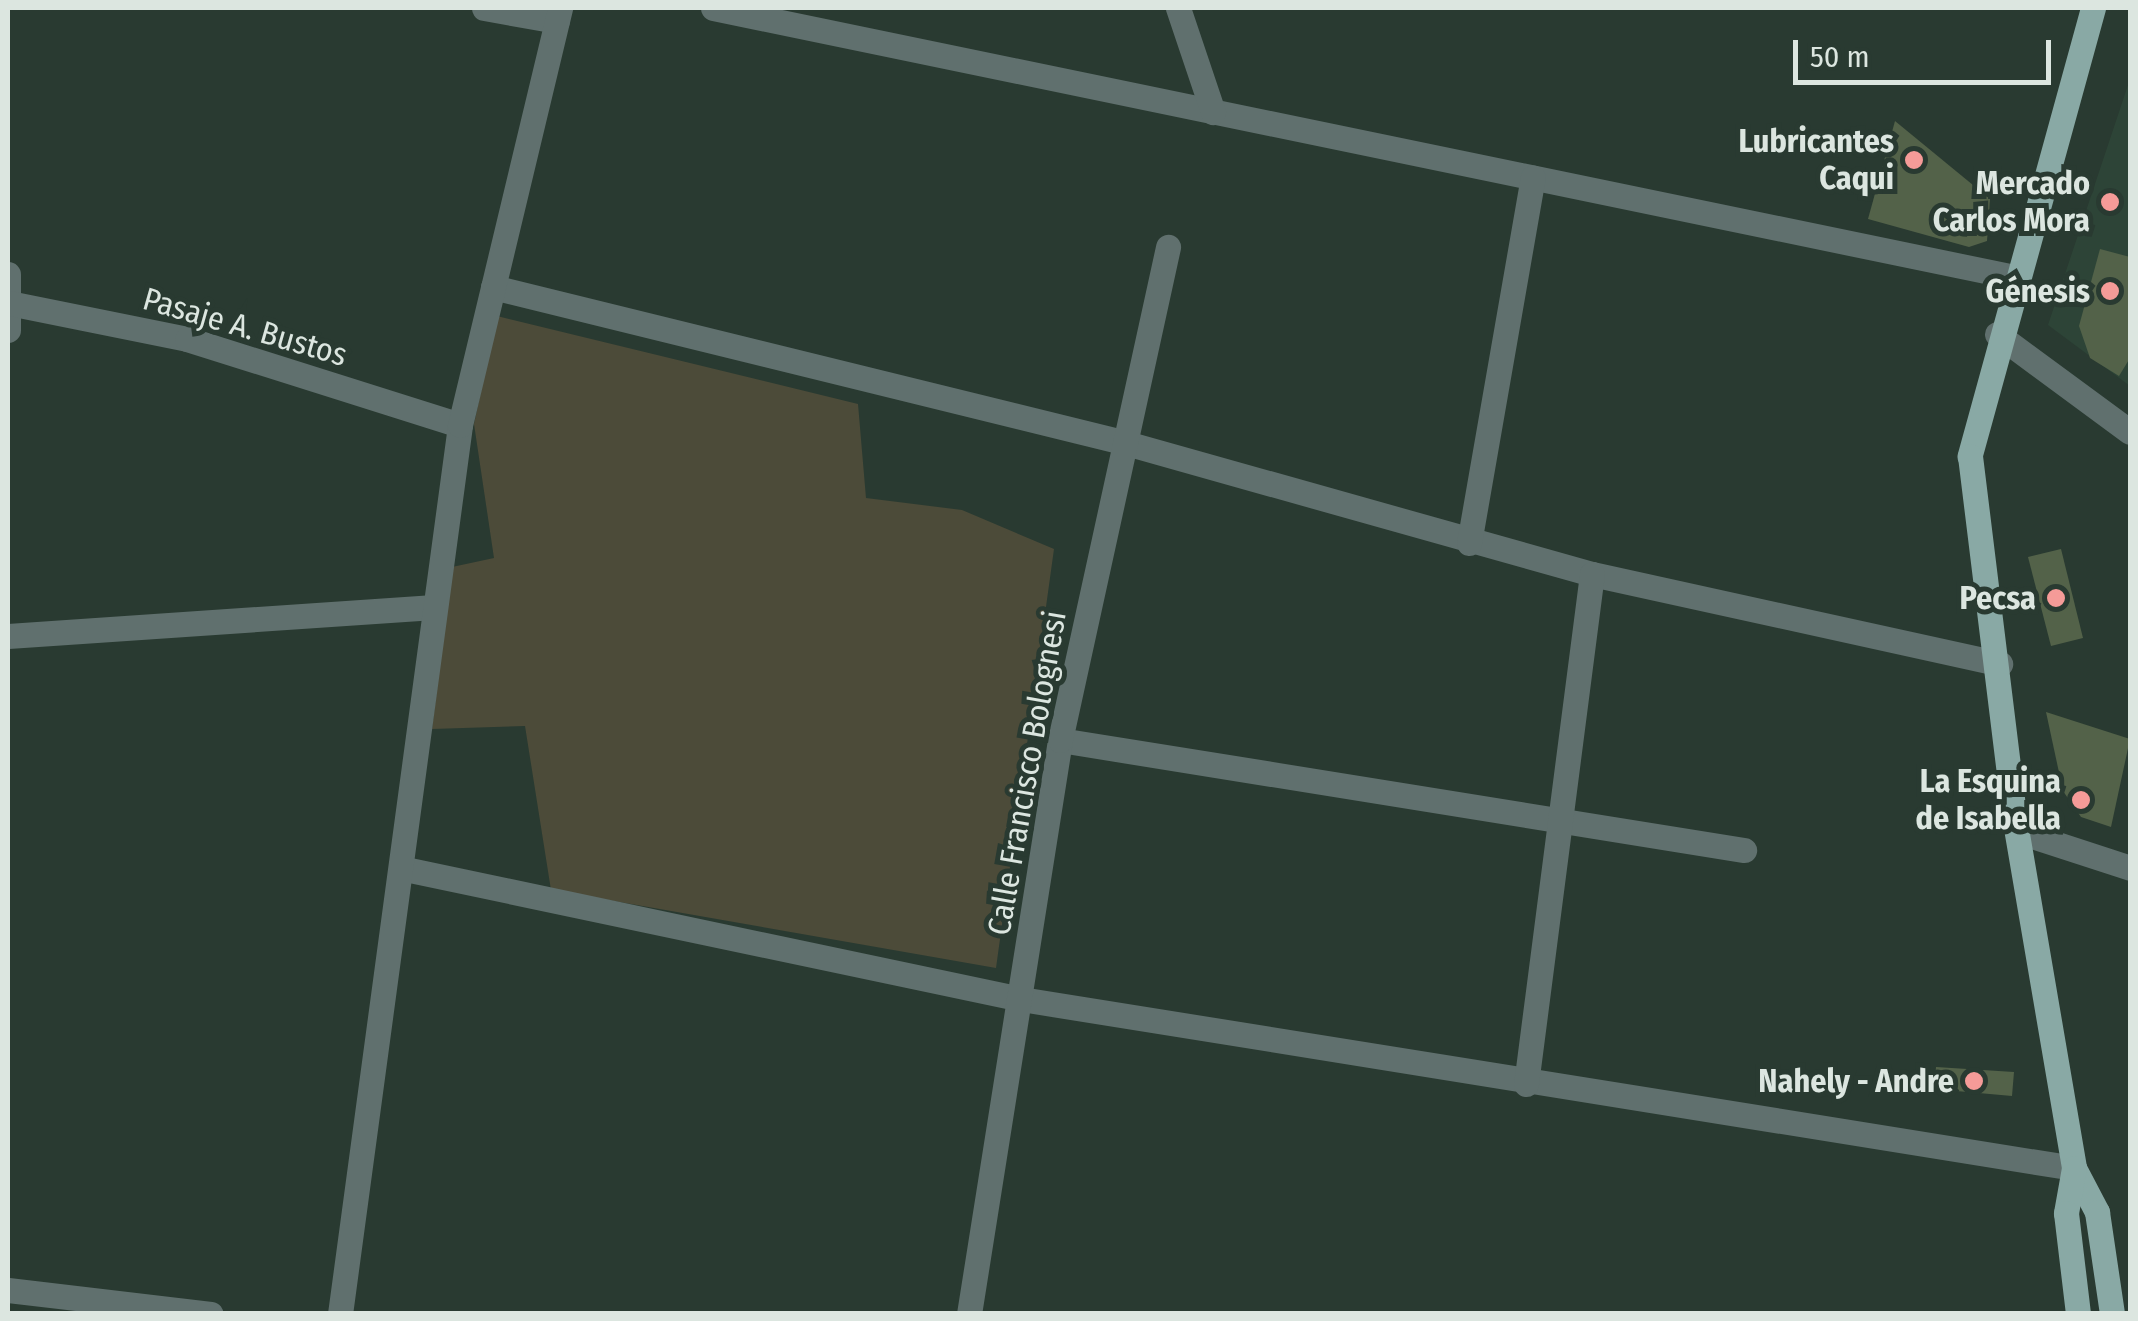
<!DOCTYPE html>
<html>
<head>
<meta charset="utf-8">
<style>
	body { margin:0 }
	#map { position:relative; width:2138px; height:1321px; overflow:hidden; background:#293a31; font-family:"Fira Sans Condensed",sans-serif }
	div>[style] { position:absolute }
	.built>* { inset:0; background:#2d4437 }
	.green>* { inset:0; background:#4c4b39 }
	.building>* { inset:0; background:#536249 }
	.minor>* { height:25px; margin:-12.5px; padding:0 12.5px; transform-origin:12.5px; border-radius:12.5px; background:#60706e }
	.major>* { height:25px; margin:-12.5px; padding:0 12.5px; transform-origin:12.5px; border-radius:12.5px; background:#89a9a5 }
	.dots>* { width:28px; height:28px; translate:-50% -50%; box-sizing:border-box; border:5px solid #293a31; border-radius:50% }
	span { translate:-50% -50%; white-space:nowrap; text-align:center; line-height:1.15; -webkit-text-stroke:10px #293a31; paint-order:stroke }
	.poi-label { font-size:32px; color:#dce6e0; font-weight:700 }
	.right { translate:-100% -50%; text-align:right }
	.street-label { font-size:32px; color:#dce6e0 }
	.frame { position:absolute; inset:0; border:10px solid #dce6e0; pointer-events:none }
	.scale { position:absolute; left:1793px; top:40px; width:258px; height:45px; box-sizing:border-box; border:5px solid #dce6e0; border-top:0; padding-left:12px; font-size:30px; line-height:35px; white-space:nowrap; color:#dce6e0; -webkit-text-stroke:8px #293a31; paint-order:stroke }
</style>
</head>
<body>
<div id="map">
	<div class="built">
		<div style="clip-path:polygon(2130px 79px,2130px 386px,2048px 325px)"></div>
	</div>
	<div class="green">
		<div style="clip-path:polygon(497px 316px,858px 404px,866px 498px,962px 510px,1054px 549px,996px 968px,551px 890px,525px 726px,432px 729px,452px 567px,494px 558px,474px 424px)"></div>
	</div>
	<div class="building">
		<div style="clip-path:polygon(1895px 121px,1990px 199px,1987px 241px,1969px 247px,1868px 219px)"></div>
		<div style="clip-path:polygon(2100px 249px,2130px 257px,2130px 358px,2119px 376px,2090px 358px,2079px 326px)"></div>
		<div style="clip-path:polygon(2061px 549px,2083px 638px,2051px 646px,2028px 557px)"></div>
		<div style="clip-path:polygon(2046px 712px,2130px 739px,2111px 827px,2081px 817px,2063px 791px)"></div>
		<div style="clip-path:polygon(1936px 1067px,2014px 1072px,2012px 1096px,1934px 1089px)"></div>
	</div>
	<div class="minor">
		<div style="left:484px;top:8px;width:74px;rotate:10.1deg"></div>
		<div style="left:713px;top:8px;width:1329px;rotate:11.68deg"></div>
		<div style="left:1178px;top:8px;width:110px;rotate:71.4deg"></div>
		<div style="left:8px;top:274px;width:56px;rotate:90deg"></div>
		<div style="left:493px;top:287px;width:652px;rotate:13.84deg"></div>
		<div style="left:1126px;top:443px;width:484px;rotate:15.7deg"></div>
		<div style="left:1592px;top:574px;width:418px;rotate:12.4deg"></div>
		<div style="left:9px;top:303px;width:182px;rotate:11.4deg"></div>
		<div style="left:187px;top:339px;width:286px;rotate:17.5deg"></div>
		<div style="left:1997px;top:334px;width:165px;rotate:36.4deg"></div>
		<div style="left:1469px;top:543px;width:371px;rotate:-80.1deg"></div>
		<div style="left:8px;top:636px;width:427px;rotate:-3.9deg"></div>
		<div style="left:1060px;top:740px;width:693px;rotate:9.14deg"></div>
		<div style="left:2017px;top:831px;width:119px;rotate:18.1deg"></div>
		<div style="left:405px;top:869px;width:630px;rotate:11.92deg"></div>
		<div style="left:1021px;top:999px;width:1066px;rotate:9.12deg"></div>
		<div style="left:1526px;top:1084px;width:514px;rotate:-82.63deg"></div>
		<div style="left:8px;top:1290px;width:204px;rotate:6.7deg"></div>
		<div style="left:340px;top:1314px;width:897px;rotate:-82.31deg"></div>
		<div style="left:460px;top:425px;width:429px;rotate:-76.5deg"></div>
		<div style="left:969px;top:1314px;width:581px;rotate:-80.99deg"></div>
		<div style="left:1060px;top:740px;width:505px;rotate:-77.64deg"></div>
	</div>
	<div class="major">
		<div style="left:2093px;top:8px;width:465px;rotate:105.4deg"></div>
		<div style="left:1970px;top:456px;width:375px;rotate:83deg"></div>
		<div style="left:2016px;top:828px;width:345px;rotate:80.3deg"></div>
		<div style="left:2074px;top:1168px;width:50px;rotate:62.4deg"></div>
		<div style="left:2097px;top:1212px;width:103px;rotate:81.6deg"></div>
		<div style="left:2074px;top:1168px;width:46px;rotate:100.1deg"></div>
		<div style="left:2066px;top:1213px;width:102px;rotate:83.2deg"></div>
	</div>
	<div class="dots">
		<div style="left:1914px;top:160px;background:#f59b98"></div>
		<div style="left:2110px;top:202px;background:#f59b98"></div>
		<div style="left:2110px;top:291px;background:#f59b98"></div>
		<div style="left:2056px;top:598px;background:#f59b98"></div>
		<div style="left:2081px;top:800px;background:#f59b98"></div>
		<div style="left:1974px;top:1081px;background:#f59b98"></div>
	</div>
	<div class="poi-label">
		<span class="right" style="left:1894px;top:160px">Lubricantes<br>Caqui</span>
		<span class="right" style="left:2090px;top:202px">Mercado<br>Carlos Mora</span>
		<span class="right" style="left:2090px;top:291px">Génesis</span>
		<span class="right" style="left:2036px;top:598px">Pecsa</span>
		<span class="right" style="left:2061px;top:800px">La Esquina<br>de Isabella</span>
		<span class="right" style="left:1954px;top:1081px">Nahely - Andre</span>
	</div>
	<div class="street-label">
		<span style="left:245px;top:327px;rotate:16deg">Pasaje A. Bustos</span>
		<span style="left:1027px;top:773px;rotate:-80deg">Calle Francisco Bolognesi</span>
	</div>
	<div class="frame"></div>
	<div class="scale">50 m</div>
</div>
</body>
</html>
